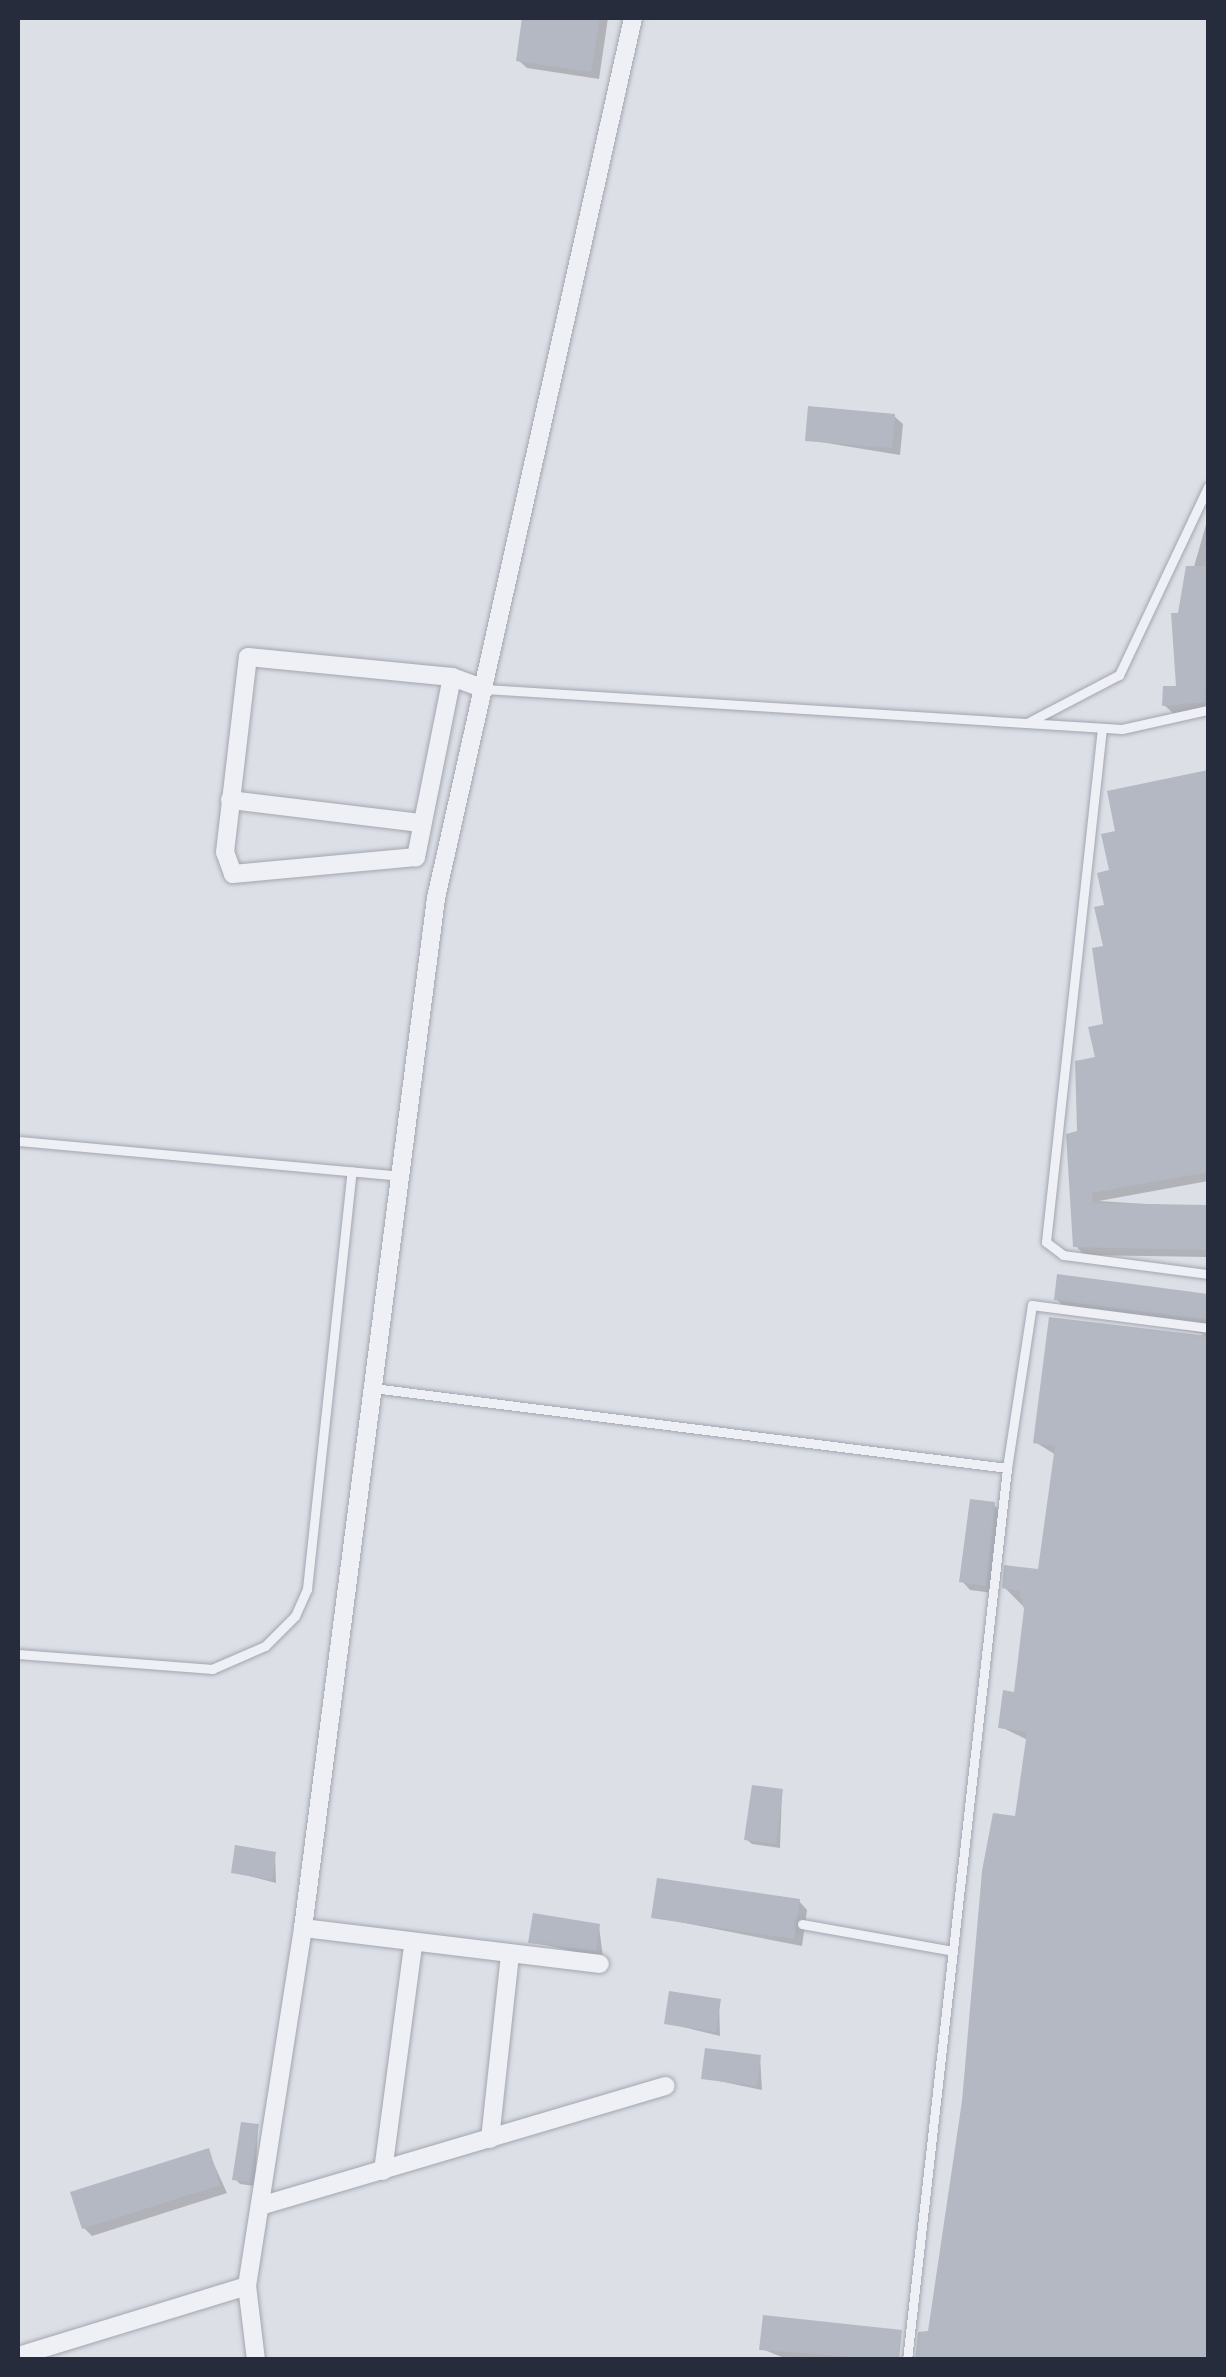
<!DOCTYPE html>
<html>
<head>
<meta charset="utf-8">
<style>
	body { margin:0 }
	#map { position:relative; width:1226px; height:2377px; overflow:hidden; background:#dcdfe6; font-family:Inter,sans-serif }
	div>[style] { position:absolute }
	.shadow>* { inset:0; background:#0003 }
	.building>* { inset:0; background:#b4b8c3 }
	.roads { filter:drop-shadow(0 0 2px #a2a6b0) drop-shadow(0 0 2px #a2a6b0) }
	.service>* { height:9px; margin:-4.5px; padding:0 4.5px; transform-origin:4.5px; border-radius:4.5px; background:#eff0f5 }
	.minor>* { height:18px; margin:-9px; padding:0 9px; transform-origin:9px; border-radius:9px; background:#eff0f5 }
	span { translate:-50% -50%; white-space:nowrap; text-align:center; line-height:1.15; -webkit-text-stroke:9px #eceef4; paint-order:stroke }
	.frame { position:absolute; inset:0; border:20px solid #272c3c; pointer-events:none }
</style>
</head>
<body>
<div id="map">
	<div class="shadow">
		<div style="clip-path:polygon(525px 18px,608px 18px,599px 79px,527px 68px,518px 60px)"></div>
		<div style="clip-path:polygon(894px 416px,903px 424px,900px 455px,808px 440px)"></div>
		<div style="clip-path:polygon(1207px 521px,1208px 710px,1173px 713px,1164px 705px,1178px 689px,1180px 616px)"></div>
		<div style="clip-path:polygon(1208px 773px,1208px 1181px,1099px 1201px,1208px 1208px,1208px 1257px,1084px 1255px,1076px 1246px,1080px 1133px,1106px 1025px,1118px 833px,1110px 793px)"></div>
		<div style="clip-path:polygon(1059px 1277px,1208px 1297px,1208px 2360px,917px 2360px,931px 2334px,1028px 1740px,1001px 1727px,1017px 1695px,1026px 1609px,1004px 1587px,1040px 1572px,1056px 1455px,1035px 1442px,1204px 1334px,1068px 1310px,1056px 1299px)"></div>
		<div style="clip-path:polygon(994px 1505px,1002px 1513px,993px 1593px,970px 1590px,962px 1581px)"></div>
		<div style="clip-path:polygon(782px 1792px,780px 1848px,752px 1844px,746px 1839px)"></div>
		<div style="clip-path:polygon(275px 1854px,276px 1883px,234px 1872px)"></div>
		<div style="clip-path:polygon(799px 1901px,807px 1910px,802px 1946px,654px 1917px)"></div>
		<div style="clip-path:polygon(599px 1926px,603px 1958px,531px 1942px)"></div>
		<div style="clip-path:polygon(719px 2001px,720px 2036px,666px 2023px)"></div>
		<div style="clip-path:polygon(760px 2057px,762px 2090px,704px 2078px)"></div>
		<div style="clip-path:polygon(258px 2127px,255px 2186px,240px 2184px,235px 2179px)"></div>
		<div style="clip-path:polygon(208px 2151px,227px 2193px,92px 2236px,84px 2228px)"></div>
		<div style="clip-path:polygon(762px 2349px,898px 2360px,789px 2360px)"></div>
	</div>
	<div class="building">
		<div style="clip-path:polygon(522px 18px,600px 18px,591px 72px,516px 61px)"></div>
		<div style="clip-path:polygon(808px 406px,895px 414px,892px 448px,805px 441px)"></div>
		<div style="clip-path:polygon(1186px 566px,1208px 566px,1205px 702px,1162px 706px,1163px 686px,1176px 686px,1171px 613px,1178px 613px)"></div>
		<div style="clip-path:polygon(1208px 770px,1208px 1172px,1092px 1193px,1093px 1203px,1208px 1205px,1208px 1250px,1073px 1247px,1066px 1134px,1077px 1131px,1075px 1061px,1095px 1057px,1088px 1027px,1103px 1024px,1092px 948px,1103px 946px,1094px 907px,1104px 905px,1097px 873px,1109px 870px,1101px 834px,1115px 831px,1107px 791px)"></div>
		<div style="clip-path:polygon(1057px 1274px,1208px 1294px,1208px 1320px,1054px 1300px)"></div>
		<div style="clip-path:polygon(1049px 1317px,1208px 1336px,1208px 2360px,915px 2360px,918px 2332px,928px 2331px,962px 2101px,982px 1871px,993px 1813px,1015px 1816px,1027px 1732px,998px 1728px,1003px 1690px,1014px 1692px,1024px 1609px,1019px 1591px,1002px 1588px,1004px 1565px,1038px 1569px,1055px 1446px,1033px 1443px)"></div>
		<div style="clip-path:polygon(970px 1499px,995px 1502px,986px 1586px,959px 1582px)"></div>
		<div style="clip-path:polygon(752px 1785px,783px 1789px,776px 1844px,744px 1840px)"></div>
		<div style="clip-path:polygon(235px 1845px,276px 1852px,272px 1880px,231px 1873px)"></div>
		<div style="clip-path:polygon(657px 1878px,800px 1899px,794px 1939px,651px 1918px)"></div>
		<div style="clip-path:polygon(533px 1913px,600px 1924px,596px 1951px,528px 1943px)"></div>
		<div style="clip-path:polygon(669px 1991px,721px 1999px,716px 2032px,664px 2024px)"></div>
		<div style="clip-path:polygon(705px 2048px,761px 2055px,757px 2086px,701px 2079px)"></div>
		<div style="clip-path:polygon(241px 2122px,259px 2124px,250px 2182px,232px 2180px)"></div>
		<div style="clip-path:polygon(209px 2148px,220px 2185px,82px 2229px,70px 2192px)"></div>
		<div style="clip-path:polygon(763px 2315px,902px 2330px,899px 2360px,759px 2350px)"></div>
	</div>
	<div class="roads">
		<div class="service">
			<div style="left:485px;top:689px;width:638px;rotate:3.59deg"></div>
			<div style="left:1122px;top:729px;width:88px;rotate:-12.5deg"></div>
			<div style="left:1027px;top:723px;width:104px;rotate:-27.6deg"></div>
			<div style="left:1119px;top:675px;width:208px;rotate:-64.7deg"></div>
			<div style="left:1102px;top:728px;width:517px;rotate:96.22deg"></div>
			<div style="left:1046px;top:1242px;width:21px;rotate:37deg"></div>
			<div style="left:1063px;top:1255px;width:146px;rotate:7.5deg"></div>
			<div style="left:18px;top:1141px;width:384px;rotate:5.2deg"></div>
			<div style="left:373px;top:1388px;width:639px;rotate:7.19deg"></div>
			<div style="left:1007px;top:1468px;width:165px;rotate:-81.3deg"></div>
			<div style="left:1032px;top:1305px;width:177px;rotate:7.4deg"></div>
			<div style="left:18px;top:1654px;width:195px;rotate:4.4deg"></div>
			<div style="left:212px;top:1669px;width:58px;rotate:-23.5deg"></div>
			<div style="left:265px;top:1646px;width:42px;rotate:-45deg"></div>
			<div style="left:295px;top:1616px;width:30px;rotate:-66deg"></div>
			<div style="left:307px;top:1589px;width:420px;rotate:-83.9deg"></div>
			<div style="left:802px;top:1924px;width:153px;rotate:10.1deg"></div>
			<div style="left:907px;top:2360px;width:898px;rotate:-83.6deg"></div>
		</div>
		<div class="minor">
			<div style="left:452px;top:677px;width:184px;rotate:101.3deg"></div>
			<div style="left:416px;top:857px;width:184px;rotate:174.7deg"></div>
			<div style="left:233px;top:874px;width:23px;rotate:-110deg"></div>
			<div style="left:225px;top:852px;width:196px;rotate:-83.3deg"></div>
			<div style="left:248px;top:657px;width:205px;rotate:5.6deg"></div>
			<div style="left:452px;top:677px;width:35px;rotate:20deg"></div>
			<div style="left:230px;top:800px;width:191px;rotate:6.9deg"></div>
			<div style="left:303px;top:1928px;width:299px;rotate:6.9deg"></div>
			<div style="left:490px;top:2139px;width:185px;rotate:-83.8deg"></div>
			<div style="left:383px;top:2171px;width:228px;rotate:-82.4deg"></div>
			<div style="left:260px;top:2206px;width:423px;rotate:-16.5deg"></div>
			<div style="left:18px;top:2356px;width:239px;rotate:-17deg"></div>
			<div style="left:256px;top:2360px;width:75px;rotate:-96.9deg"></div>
			<div style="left:247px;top:2286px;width:362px;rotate:-81.1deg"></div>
			<div style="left:303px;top:1928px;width:1039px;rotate:-82.64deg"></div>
			<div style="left:436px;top:898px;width:902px;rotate:-77.38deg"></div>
		</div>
	</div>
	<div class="frame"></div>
</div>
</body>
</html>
